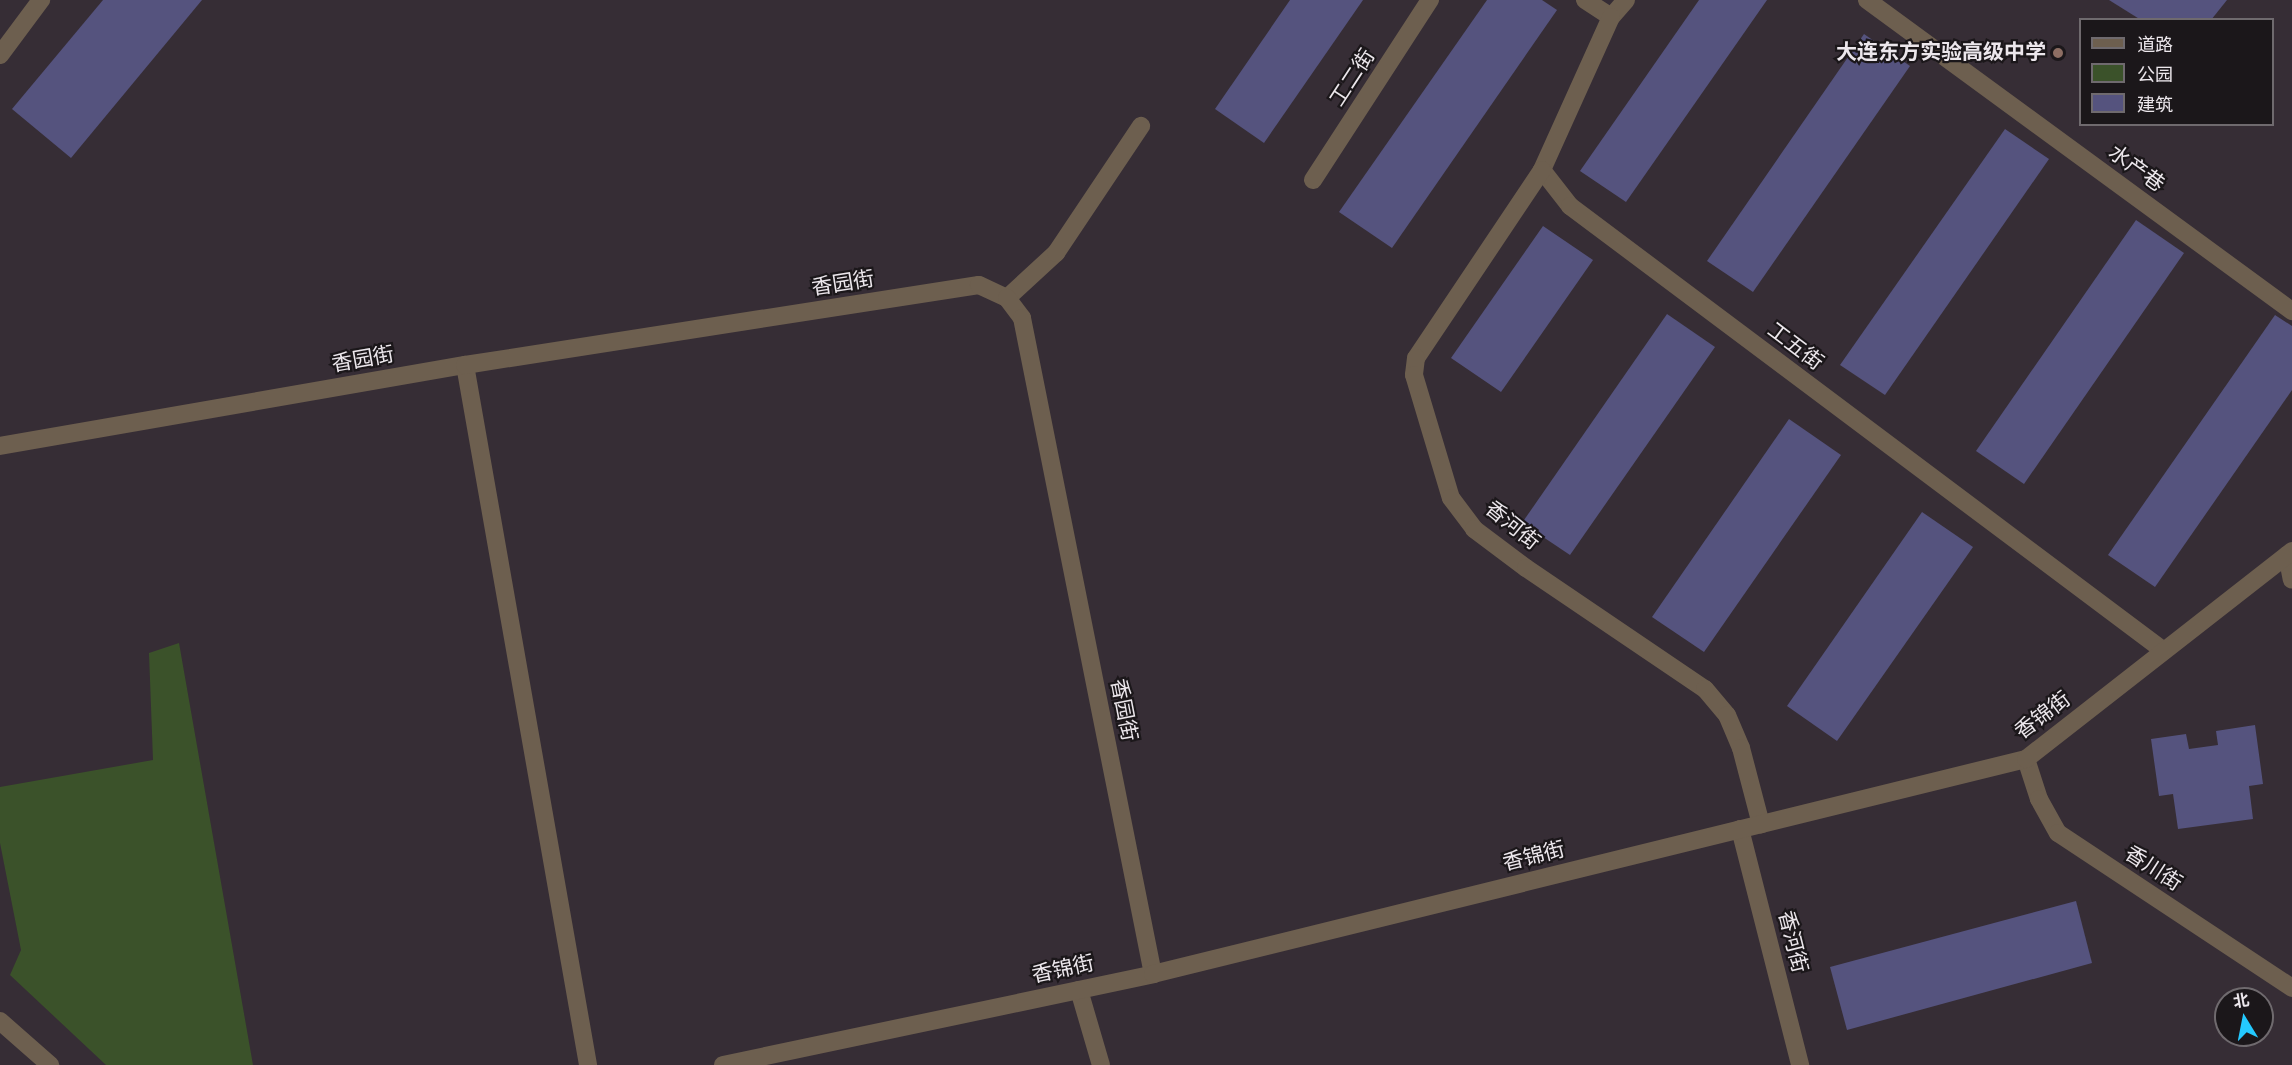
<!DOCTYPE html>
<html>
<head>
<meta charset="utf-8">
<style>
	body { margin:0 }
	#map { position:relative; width:2292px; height:1065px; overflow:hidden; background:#362d35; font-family:"Alegreya Sans","Noto Sans SC",sans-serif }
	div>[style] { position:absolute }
	.green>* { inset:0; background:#3b522a }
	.building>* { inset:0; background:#55537e }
	.minor>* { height:18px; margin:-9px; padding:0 9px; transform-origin:9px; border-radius:9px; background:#6d5f4f }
	.dots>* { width:16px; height:16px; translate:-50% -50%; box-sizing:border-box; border:3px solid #1b171a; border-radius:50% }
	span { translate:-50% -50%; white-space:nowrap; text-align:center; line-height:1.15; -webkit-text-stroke:4.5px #1b171a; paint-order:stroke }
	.poi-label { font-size:21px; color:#ece7ec; font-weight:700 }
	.right { translate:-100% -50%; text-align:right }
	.street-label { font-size:21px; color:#ece7ec }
	.legend { position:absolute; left:2079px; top:18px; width:195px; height:108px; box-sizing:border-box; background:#1b171a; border:2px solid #6f6a6e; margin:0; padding:8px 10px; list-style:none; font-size:18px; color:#ece7ec }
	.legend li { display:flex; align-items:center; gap:12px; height:30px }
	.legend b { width:30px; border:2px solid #6f6a6e }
	.north { position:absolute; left:2214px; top:987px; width:60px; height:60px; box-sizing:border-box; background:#1b171a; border:2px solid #6f6a6e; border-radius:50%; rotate:350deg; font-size:16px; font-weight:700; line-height:24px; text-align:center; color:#ece7ec }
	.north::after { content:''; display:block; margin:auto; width:21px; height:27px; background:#24c9fe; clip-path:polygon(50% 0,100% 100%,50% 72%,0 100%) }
</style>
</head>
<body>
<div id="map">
	<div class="green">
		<div style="clip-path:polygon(179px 643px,253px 1065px,106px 1065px,10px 975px,21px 950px,0 843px,0 787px,153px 760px,149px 653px)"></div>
	</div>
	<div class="building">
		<div style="clip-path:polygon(103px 0,202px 0,71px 158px,12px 109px)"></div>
		<div style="clip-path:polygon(1290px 0,1363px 0,1264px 143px,1215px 109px)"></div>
		<div style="clip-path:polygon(1487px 0,1542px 0,1557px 10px,1392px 248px,1339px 212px)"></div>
		<div style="clip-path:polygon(1699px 0,1767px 0,1626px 202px,1580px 171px)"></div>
		<div style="clip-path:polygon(2109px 0,2227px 0,2211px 20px,2141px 20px)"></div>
		<div style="clip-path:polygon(1864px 34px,1910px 66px,1753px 292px,1707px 261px)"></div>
		<div style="clip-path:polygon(2005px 129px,2049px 159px,1885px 395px,1840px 365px)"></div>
		<div style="clip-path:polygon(2136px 220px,2184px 253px,2024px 484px,1976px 451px)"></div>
		<div style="clip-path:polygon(1543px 226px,1593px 260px,1501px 392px,1451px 358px)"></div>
		<div style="clip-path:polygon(1667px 314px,1715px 347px,1570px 555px,1522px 523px)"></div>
		<div style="clip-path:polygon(2275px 315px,2292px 326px,2292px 390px,2155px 587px,2108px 555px)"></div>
		<div style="clip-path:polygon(1789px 419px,1841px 455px,1704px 652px,1652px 617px)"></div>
		<div style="clip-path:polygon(1922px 512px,1973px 547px,1837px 741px,1787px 706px)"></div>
		<div style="clip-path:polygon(2255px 725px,2263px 784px,2249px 786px,2253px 819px,2178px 829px,2173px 794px,2159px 796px,2151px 739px,2186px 734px,2189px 749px,2218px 745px,2216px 731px)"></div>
		<div style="clip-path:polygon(2076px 901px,2092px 963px,1847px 1030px,1830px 967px)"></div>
	</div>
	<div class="minor">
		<div style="left:1585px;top:0;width:31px;rotate:33deg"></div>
		<div style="left:1626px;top:0;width:23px;rotate:131deg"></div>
		<div style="left:1611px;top:17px;width:168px;rotate:114.3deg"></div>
		<div style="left:1542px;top:170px;width:46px;rotate:52.1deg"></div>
		<div style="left:1570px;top:206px;width:742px;rotate:36.84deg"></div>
		<div style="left:1867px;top:0;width:527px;rotate:36.2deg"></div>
		<div style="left:0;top:55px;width:69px;rotate:-53.3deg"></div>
		<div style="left:1542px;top:170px;width:226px;rotate:123.8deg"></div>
		<div style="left:1416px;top:358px;width:17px;rotate:97deg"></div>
		<div style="left:1414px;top:375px;width:128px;rotate:73.3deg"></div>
		<div style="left:1451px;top:498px;width:39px;rotate:53deg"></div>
		<div style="left:1474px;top:529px;width:65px;rotate:36.9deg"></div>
		<div style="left:1526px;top:568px;width:216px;rotate:34.1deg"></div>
		<div style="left:1705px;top:689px;width:34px;rotate:50deg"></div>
		<div style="left:1727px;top:715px;width:36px;rotate:67deg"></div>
		<div style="left:1741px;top:748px;width:79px;rotate:75.3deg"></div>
		<div style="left:1313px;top:180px;width:215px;rotate:-57deg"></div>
		<div style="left:1007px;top:298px;width:67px;rotate:-42.6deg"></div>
		<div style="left:1056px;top:253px;width:153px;rotate:-56.2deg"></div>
		<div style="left:465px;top:365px;width:711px;rotate:80.03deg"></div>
		<div style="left:0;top:446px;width:472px;rotate:-9.9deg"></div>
		<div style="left:465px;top:365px;width:520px;rotate:-8.85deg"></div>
		<div style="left:979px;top:285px;width:31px;rotate:25deg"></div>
		<div style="left:1007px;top:298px;width:25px;rotate:53deg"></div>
		<div style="left:1022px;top:318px;width:669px;rotate:78.71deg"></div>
		<div style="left:2287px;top:555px;width:25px;rotate:79deg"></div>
		<div style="left:2026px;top:759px;width:42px;rotate:72deg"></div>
		<div style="left:2039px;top:799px;width:39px;rotate:61deg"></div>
		<div style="left:2058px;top:833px;width:281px;rotate:33.5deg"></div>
		<div style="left:1740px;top:829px;width:244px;rotate:75.7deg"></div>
		<div style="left:1079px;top:990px;width:78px;rotate:73.7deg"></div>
		<div style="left:0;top:1021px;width:67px;rotate:41.3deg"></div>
		<div style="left:723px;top:1065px;width:440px;rotate:-11.9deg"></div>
		<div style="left:1153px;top:974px;width:899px;rotate:-13.84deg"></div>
		<div style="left:2026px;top:759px;width:338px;rotate:-38deg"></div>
	</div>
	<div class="dots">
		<div style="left:2058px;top:53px;background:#8d6e63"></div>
	</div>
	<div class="poi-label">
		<span class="right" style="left:2046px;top:53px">大连东方实验高级中学</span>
	</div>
	<div class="street-label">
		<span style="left:1353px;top:78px;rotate:-57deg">工二街</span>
		<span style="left:2136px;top:169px;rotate:36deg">水产巷</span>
		<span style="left:843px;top:284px;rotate:-9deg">香园街</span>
		<span style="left:1795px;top:347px;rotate:37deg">工五街</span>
		<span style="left:363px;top:360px;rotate:-10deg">香园街</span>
		<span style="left:1512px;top:526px;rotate:39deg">香河街</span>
		<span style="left:1123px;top:710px;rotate:79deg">香园街</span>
		<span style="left:2043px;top:716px;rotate:-37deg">香锦街</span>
		<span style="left:1534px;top:857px;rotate:-14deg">香锦街</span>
		<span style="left:2153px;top:869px;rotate:33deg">香川街</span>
		<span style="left:1792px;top:942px;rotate:76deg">香河街</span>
		<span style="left:1063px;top:970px;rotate:-12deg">香锦街</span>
	</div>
	<ul class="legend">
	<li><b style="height:8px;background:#6d5f4f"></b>道路</li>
	<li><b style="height:16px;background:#3b522a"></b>公园</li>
	<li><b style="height:16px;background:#55537e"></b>建筑</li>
	</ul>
	<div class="north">北</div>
</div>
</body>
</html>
